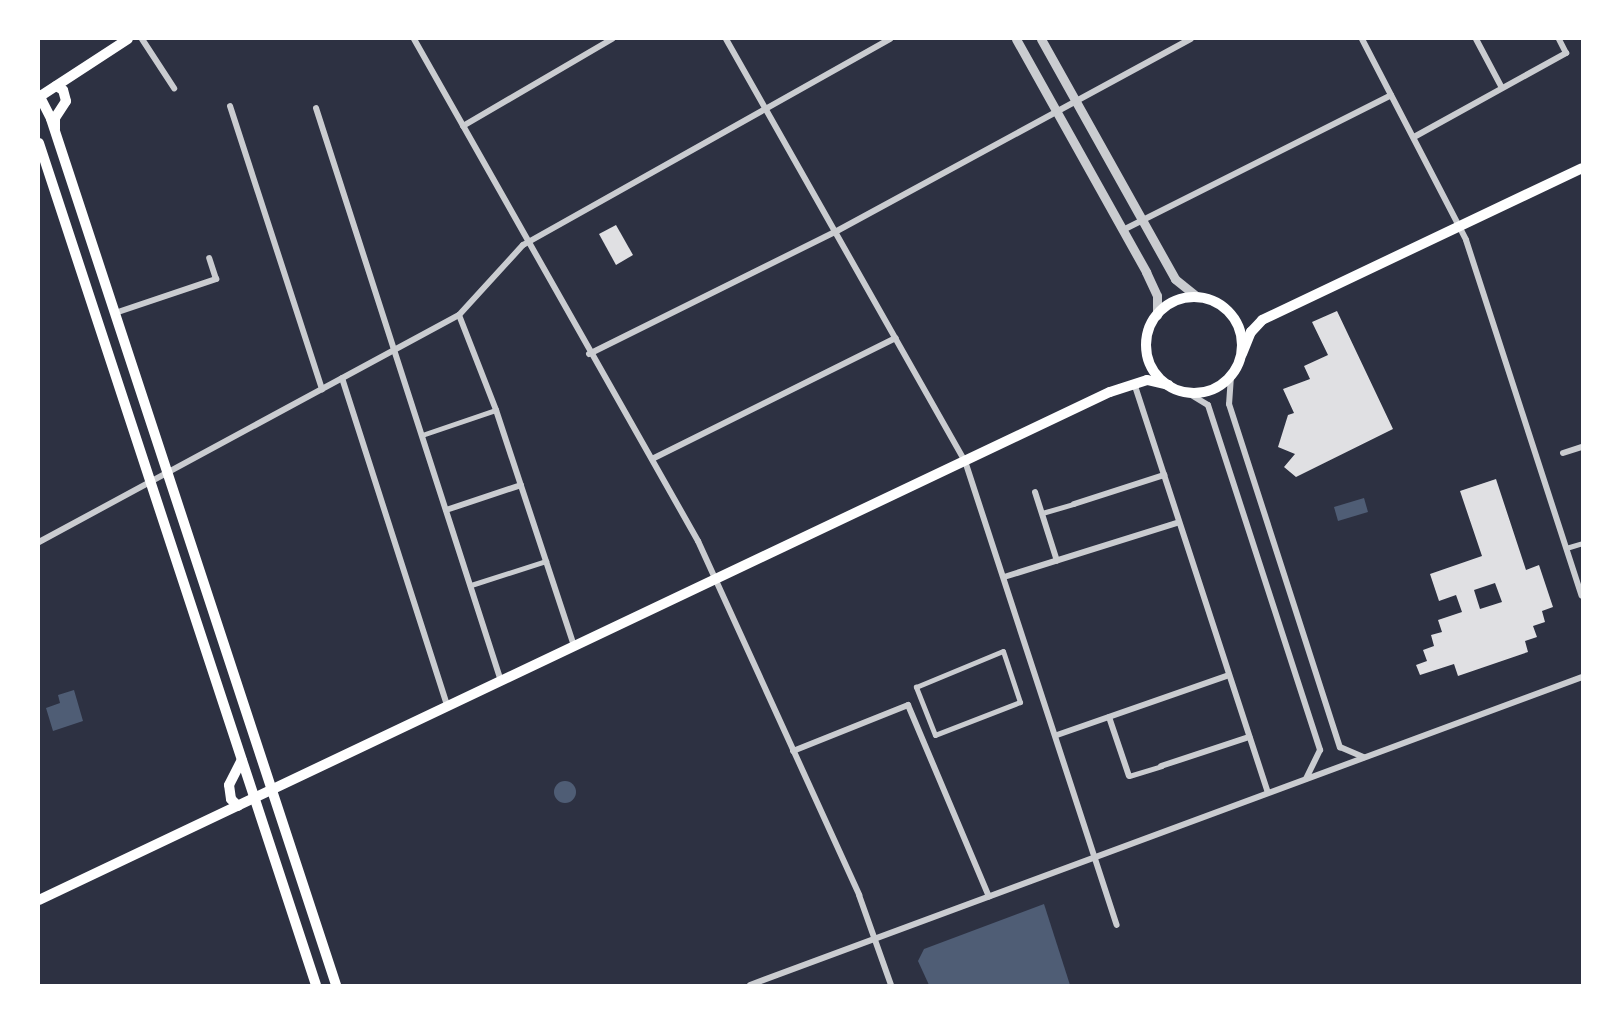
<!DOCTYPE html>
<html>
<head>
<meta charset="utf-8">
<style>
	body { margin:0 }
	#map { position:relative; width:1621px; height:1024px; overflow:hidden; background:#2d3142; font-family:Helvetica,sans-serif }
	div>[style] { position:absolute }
	.water>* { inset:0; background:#4f5d75 }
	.round { border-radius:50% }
	.building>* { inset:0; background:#e0e0e3 }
	.pedestrian>* { height:5px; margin:-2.5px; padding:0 2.5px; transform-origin:2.5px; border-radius:2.5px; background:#caccd0 }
	.minor>* { height:6px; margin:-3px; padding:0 3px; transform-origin:3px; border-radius:3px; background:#caccd0 }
	.tertiary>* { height:9px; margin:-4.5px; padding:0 4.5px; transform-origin:4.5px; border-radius:4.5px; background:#caccd0 }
	.secondary>* { height:10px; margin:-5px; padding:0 5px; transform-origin:5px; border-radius:5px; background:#fff }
	.secondary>.ring { margin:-5px; padding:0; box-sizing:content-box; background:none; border:10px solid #fff; border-radius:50% }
	span { translate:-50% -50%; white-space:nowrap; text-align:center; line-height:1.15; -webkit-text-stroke:5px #fff; paint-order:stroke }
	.frame { position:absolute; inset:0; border:40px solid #fff; pointer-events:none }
</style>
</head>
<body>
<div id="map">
	<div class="water">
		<div style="clip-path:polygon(1364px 498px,1368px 512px,1338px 521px,1334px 507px)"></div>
		<div style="clip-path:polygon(74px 690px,83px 721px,53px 731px,46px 708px,60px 703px,58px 695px)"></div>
		<div class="round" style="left:554px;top:781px;width:22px;height:22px"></div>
		<div style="clip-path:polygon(1044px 904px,1070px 985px,929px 985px,918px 961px,924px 949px)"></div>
	</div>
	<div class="building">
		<div style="clip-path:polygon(616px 225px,633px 255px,616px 265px,599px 234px)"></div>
		<div style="clip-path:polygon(1337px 311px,1393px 429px,1296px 477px,1284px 467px,1295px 454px,1278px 447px,1288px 415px,1294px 413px,1283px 389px,1310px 379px,1304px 366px,1328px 355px,1312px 322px)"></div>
		<div style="clip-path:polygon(evenodd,1496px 479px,1526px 570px,1539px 565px,1553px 607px,1542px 611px,1545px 622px,1533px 626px,1537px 637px,1525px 641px,1528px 652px,1458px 676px,1454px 664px,1420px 675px,1416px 665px,1427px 661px,1423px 650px,1434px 646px,1431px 635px,1442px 632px,1438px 620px,1462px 612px,1456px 595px,1439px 601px,1430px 574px,1482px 556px,1460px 491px,1496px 479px,1495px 583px,1502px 602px,1480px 609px,1474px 590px,1495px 583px)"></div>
	</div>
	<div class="pedestrian">
		<div style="left:422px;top:435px;width:78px;rotate:-18.7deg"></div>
		<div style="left:1042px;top:513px;width:33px;rotate:-16deg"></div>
		<div style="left:1566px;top:548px;width:17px;rotate:-17deg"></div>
		<div style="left:471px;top:585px;width:79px;rotate:-17.7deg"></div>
		<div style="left:1003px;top:651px;width:54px;rotate:71.6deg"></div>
		<div style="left:1020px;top:702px;width:91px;rotate:158.8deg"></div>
		<div style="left:935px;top:735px;width:52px;rotate:-111.6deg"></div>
		<div style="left:916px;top:687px;width:94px;rotate:-22.5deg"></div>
		<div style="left:1129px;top:776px;width:34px;rotate:-17deg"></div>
	</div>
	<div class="minor">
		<div style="left:142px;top:39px;width:59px;rotate:56.9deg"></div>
		<div style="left:414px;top:39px;width:577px;rotate:60.5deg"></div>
		<div style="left:698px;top:541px;width:389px;rotate:65.5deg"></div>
		<div style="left:859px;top:895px;width:96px;rotate:70.4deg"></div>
		<div style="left:726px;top:39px;width:485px;rotate:60.5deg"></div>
		<div style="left:965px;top:461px;width:488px;rotate:71.9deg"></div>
		<div style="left:1362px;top:39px;width:226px;rotate:62.6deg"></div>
		<div style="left:1466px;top:240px;width:374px;rotate:72deg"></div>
		<div style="left:1476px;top:39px;width:55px;rotate:62deg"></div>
		<div style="left:230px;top:106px;width:298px;rotate:72deg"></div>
		<div style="left:316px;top:108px;width:602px;rotate:72.11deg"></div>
		<div style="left:463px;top:126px;width:173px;rotate:-30.3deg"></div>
		<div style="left:1414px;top:137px;width:174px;rotate:-28.9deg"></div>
		<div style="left:1566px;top:53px;width:16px;rotate:-117deg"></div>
		<div style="left:1123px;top:230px;width:300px;rotate:-26.7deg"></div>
		<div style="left:115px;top:313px;width:107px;rotate:-18.6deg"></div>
		<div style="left:216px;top:279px;width:22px;rotate:-108deg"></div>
		<div style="left:459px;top:315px;width:102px;rotate:68.7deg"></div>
		<div style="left:496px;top:410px;width:249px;rotate:71.7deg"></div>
		<div style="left:589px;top:354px;width:275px;rotate:-26.4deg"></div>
		<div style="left:835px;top:232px;width:405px;rotate:-28.5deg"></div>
		<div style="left:1231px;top:376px;width:28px;rotate:94deg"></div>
		<div style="left:1229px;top:404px;width:361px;rotate:72.1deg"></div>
		<div style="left:1340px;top:747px;width:26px;rotate:23deg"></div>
		<div style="left:342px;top:378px;width:344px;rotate:72.2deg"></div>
		<div style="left:1134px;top:383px;width:431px;rotate:71.9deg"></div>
		<div style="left:1188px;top:393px;width:23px;rotate:31deg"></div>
		<div style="left:1208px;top:405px;width:363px;rotate:72deg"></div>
		<div style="left:1320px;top:750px;width:32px;rotate:116deg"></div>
		<div style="left:1563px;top:453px;width:20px;rotate:-18deg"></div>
		<div style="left:652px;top:459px;width:272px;rotate:-26.4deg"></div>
		<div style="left:1035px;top:492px;width:72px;rotate:72.3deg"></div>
		<div style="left:1074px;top:504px;width:95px;rotate:-17.9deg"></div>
		<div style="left:446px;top:510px;width:79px;rotate:-18.4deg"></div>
		<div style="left:39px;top:542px;width:477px;rotate:-28.4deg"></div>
		<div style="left:459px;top:315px;width:95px;rotate:-47.6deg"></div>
		<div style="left:523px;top:245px;width:421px;rotate:-29.3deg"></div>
		<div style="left:1004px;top:577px;width:183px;rotate:-17.4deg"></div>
		<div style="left:1109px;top:717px;width:62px;rotate:71.3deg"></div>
		<div style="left:1057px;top:735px;width:182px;rotate:-19.2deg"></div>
		<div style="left:793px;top:751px;width:124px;rotate:-21.8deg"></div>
		<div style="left:908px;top:705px;width:208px;rotate:67.1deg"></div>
		<div style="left:1161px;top:766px;width:93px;rotate:-18.2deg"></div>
		<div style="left:750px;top:985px;width:887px;rotate:-20.31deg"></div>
	</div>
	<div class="tertiary">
		<div style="left:1016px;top:39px;width:267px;rotate:60.8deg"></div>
		<div style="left:1146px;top:272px;width:26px;rotate:65deg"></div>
		<div style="left:1157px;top:296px;width:19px;rotate:90deg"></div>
		<div style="left:1041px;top:39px;width:275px;rotate:60.8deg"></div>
		<div style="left:1175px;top:279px;width:28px;rotate:39deg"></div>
	</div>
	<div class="secondary">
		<div style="left:39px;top:95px;width:27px;rotate:63deg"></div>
		<div style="left:51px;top:119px;width:912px;rotate:71.78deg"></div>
		<div style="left:39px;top:97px;width:106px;rotate:-33.1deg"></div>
		<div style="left:55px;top:129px;width:11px;rotate:-90deg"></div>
		<div style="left:55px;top:118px;width:20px;rotate:-57deg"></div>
		<div style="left:66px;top:101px;width:11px;rotate:-105deg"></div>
		<div style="left:63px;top:90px;width:8px;rotate:-150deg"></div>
		<div style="left:39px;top:143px;width:886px;rotate:71.79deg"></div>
		<div class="ring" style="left:1146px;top:297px;width:86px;height:86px"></div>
		<div style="left:1242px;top:354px;width:24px;rotate:-68deg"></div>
		<div style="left:1251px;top:332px;width:16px;rotate:-47deg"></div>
		<div style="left:1262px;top:320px;width:354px;rotate:-25.4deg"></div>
		<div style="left:238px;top:806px;width:10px;rotate:-135deg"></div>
		<div style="left:231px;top:799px;width:14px;rotate:-98deg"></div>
		<div style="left:229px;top:785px;width:28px;rotate:-63deg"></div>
		<div style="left:39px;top:900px;width:1185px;rotate:-25.38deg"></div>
		<div style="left:1110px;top:392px;width:39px;rotate:-18deg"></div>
		<div style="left:1147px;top:380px;width:22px;rotate:13deg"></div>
	</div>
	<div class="frame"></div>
</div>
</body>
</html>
